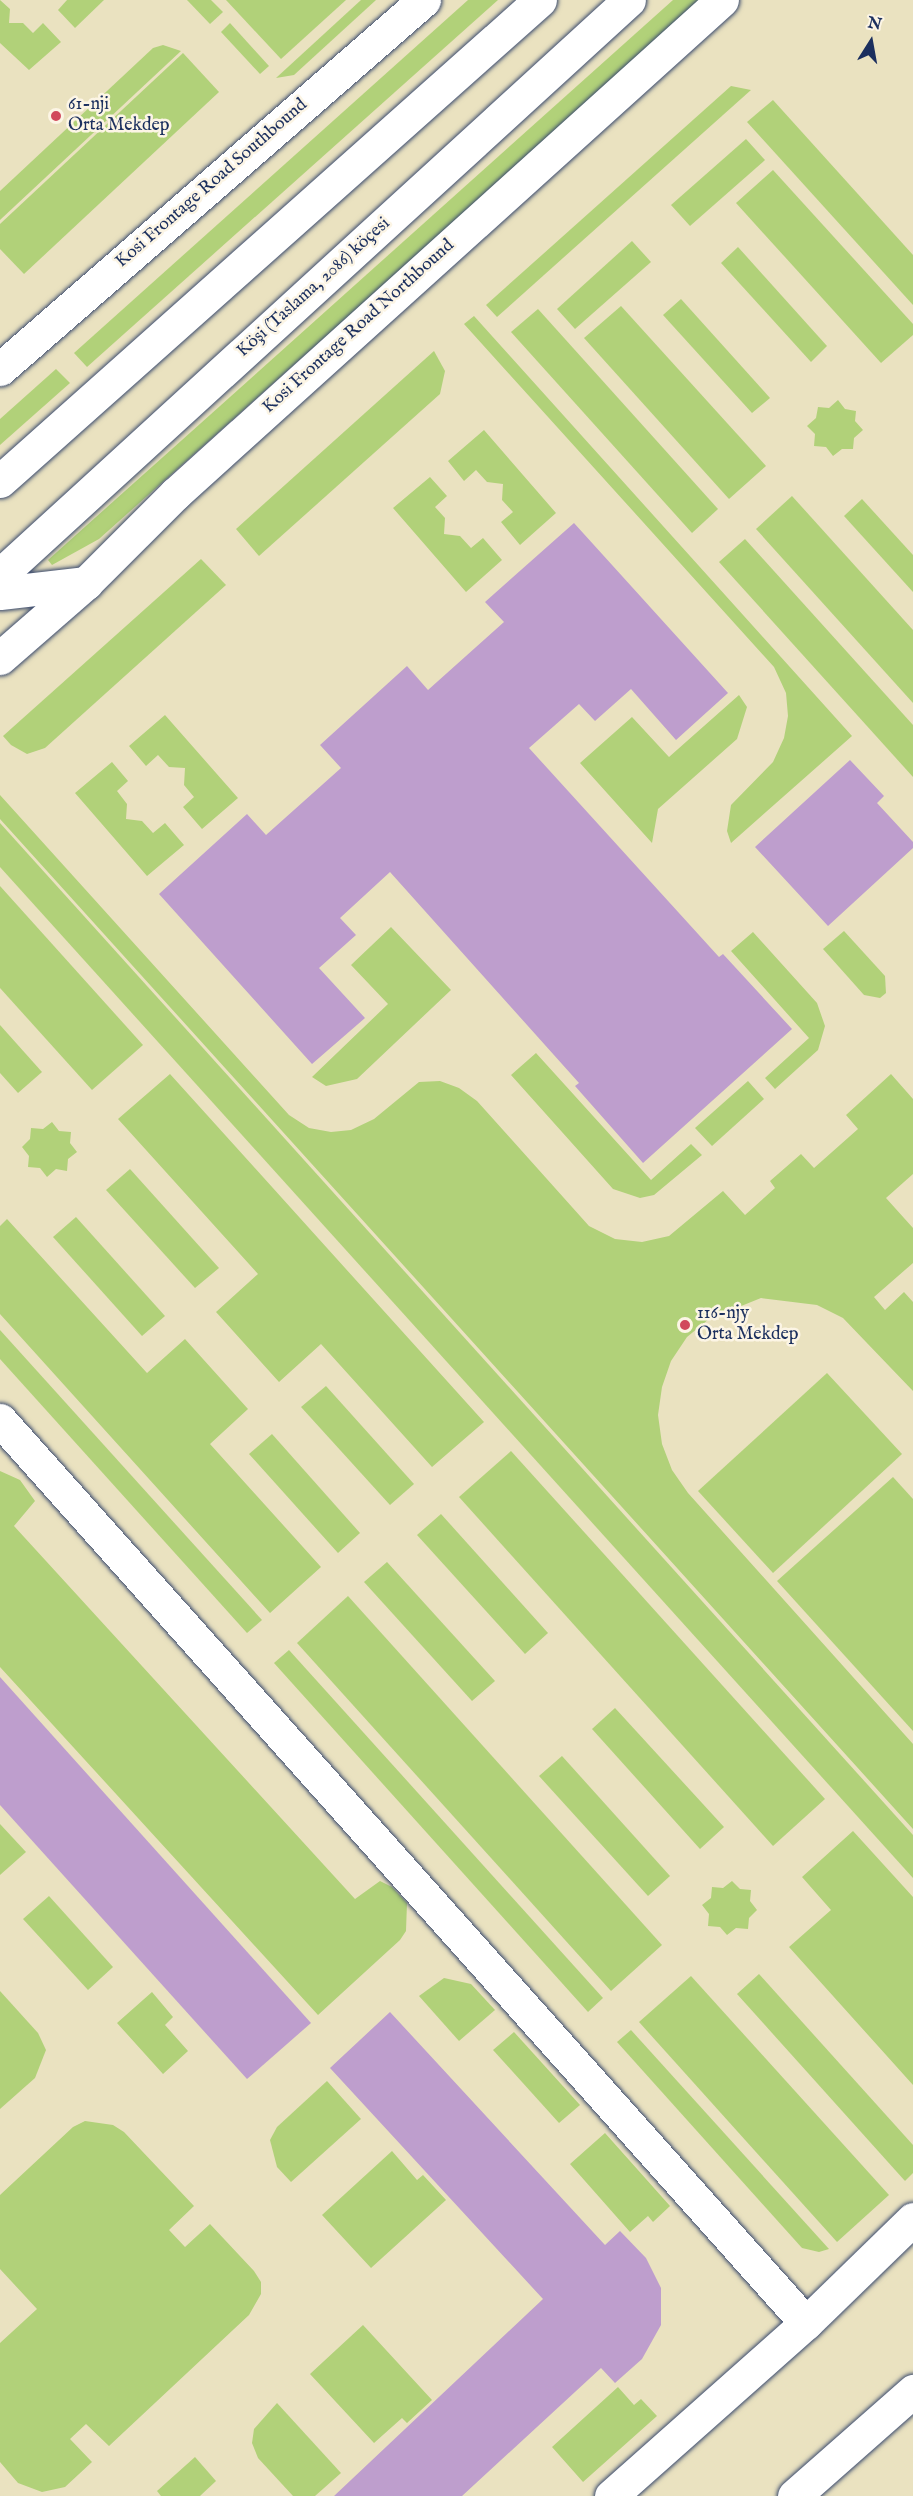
<!DOCTYPE html>
<html>
<head>
<meta charset="utf-8">
<style>
	body { margin:0 }
	#map { position:relative; width:913px; height:2496px; overflow:hidden; background:#eae2c0; font-family:"IM FELL English",serif }
	div>[style] { position:absolute }
	.green>* { inset:0; background:#b1d179 }
	.building>* { inset:0; background:#be9ecd }
	.roads { filter:drop-shadow(0 0 2px #3a4a6d) drop-shadow(0 0 2px #3a4a6d) }
	.minor>* { height:33px; margin:-16.5px; padding:0 16.5px; transform-origin:16.5px; border-radius:16.5px; background:#fff }
	.tertiary>* { height:33px; margin:-16.5px; padding:0 16.5px; transform-origin:16.5px; border-radius:16.5px; background:#fff }
	.primary>* { height:33px; margin:-16.5px; padding:0 16.5px; transform-origin:16.5px; border-radius:16.5px; background:#fff }
	.dots>* { width:16px; height:16px; translate:-50% -50%; box-sizing:border-box; border:3px solid #fcf5e5; border-radius:50% }
	span { translate:-50% -50%; white-space:nowrap; text-align:center; line-height:1.15; -webkit-text-stroke:5px #fcf5e5; paint-order:stroke }
	.poi-label { font-size:18px; color:#1b2f5e }
	.left { translate:0 -50%; text-align:left }
	.street-label { font-size:18px; color:#1b2f5e }
	.north { position:absolute; left:841px; top:12px; width:60px; height:60px; -webkit-text-stroke:4px #fcf5e5; paint-order:stroke; rotate:11deg; font-size:16px; font-weight:700; line-height:24px; text-align:center; color:#1b2f5e }
	.north::after { content:''; display:block; margin:auto; width:21px; height:27px; background:#1b2f5e; clip-path:polygon(50% 0,100% 100%,50% 72%,0 100%) }
</style>
</head>
<body>
<div id="map">
	<div class="green">
		<div style="clip-path:polygon(0 0,10px 9px,9px 23px,23px 23px,33px 33px,43px 23px,61px 42px,29px 70px,0 43px)"></div>
		<div style="clip-path:polygon(67px 0,104px 0,75px 28px,58px 10px)"></div>
		<div style="clip-path:polygon(187px 0,211px 0,223px 12px,210px 24px)"></div>
		<div style="clip-path:polygon(226px 0,346px 0,281px 59px)"></div>
		<div style="clip-path:polygon(361px 0,376px 0,294px 75px,276px 78px)"></div>
		<div style="clip-path:polygon(468px 0,498px 0,87px 367px,74px 353px)"></div>
		<div style="clip-path:polygon(673px 0,702px 0,99px 539px,52px 565px,48px 560px)"></div>
		<div style="clip-path:polygon(230px 23px,269px 66px,260px 74px,221px 32px)"></div>
		<div style="clip-path:polygon(163px 45px,181px 51px,0 220px,0 191px,153px 48px)"></div>
		<div style="clip-path:polygon(183px 53px,219px 92px,24px 274px,0 249px,0 224px)"></div>
		<div style="clip-path:polygon(731px 86px,751px 90px,497px 317px,486px 305px)"></div>
		<div style="clip-path:polygon(773px 100px,913px 255px,913px 305px,747px 122px)"></div>
		<div style="clip-path:polygon(746px 139px,765px 160px,690px 226px,671px 205px)"></div>
		<div style="clip-path:polygon(773px 170px,913px 324px,913px 335px,881px 363px,736px 203px)"></div>
		<div style="clip-path:polygon(632px 241px,651px 262px,575px 329px,557px 309px)"></div>
		<div style="clip-path:polygon(738px 247px,827px 346px,811px 362px,721px 263px)"></div>
		<div style="clip-path:polygon(681px 299px,770px 398px,752px 413px,663px 315px)"></div>
		<div style="clip-path:polygon(621px 306px,766px 466px,729px 499px,584px 338px)"></div>
		<div style="clip-path:polygon(538px 309px,718px 509px,692px 533px,511px 332px)"></div>
		<div style="clip-path:polygon(474px 316px,852px 736px,731px 843px,727px 831px,731px 805px,773px 762px,784px 738px,788px 716px,786px 693px,774px 667px,464px 324px)"></div>
		<div style="clip-path:polygon(434px 351px,445px 371px,440px 394px,259px 556px,236px 529px)"></div>
		<div style="clip-path:polygon(56px 369px,70px 383px,0 445px,0 419px)"></div>
		<div style="clip-path:polygon(838px 400px,845px 409px,856px 411px,855px 421px,863px 430px,854px 438px,853px 449px,842px 449px,833px 456px,826px 447px,814px 446px,815px 434px,807px 426px,816px 418px,818px 407px,829px 408px)"></div>
		<div style="clip-path:polygon(484px 430px,556px 513px,520px 545px,501px 522px,513px 512px,502px 500px,503px 484px,487px 482px,476px 470px,464px 481px,448px 461px)"></div>
		<div style="clip-path:polygon(430px 477px,447px 496px,435px 507px,445px 518px,444px 534px,460px 536px,471px 548px,483px 538px,502px 560px,466px 592px,393px 508px)"></div>
		<div style="clip-path:polygon(792px 496px,913px 630px,913px 703px,756px 529px)"></div>
		<div style="clip-path:polygon(862px 499px,913px 555px,913px 592px,844px 516px)"></div>
		<div style="clip-path:polygon(745px 539px,913px 725px,913px 777px,719px 562px)"></div>
		<div style="clip-path:polygon(201px 559px,226px 585px,45px 748px,27px 754px,11px 745px,3px 736px)"></div>
		<div style="clip-path:polygon(739px 695px,747px 707px,737px 739px,658px 809px,652px 843px,580px 763px,632px 717px,669px 757px)"></div>
		<div style="clip-path:polygon(165px 715px,238px 798px,202px 829px,183px 807px,194px 797px,184px 785px,185px 768px,169px 767px,158px 755px,146px 766px,129px 746px)"></div>
		<div style="clip-path:polygon(112px 762px,128px 781px,117px 791px,127px 804px,126px 819px,142px 821px,153px 833px,165px 823px,184px 845px,147px 876px,75px 793px)"></div>
		<div style="clip-path:polygon(0 795px,289px 1115px,309px 1128px,331px 1132px,351px 1130px,374px 1119px,419px 1082px,440px 1081px,459px 1088px,477px 1101px,589px 1226px,615px 1239px,642px 1242px,669px 1236px,723px 1191px,745px 1215px,775px 1188px,770px 1181px,801px 1154px,814px 1168px,858px 1129px,846px 1115px,891px 1074px,913px 1099px,913px 1174px,886px 1198px,913px 1228px,913px 1263px,874px 1297px,885px 1310px,904px 1292px,913px 1302px,913px 1391px,843px 1318px,817px 1305px,761px 1298px,709px 1319px,687px 1337px,671px 1361px,662px 1387px,658px 1415px,662px 1444px,672px 1470px,688px 1493px,913px 1744px,913px 1829px,0 819px)"></div>
		<div style="clip-path:polygon(0 823px,913px 1835px,913px 1878px,0 867px)"></div>
		<div style="clip-path:polygon(0 886px,143px 1045px,92px 1090px,0 988px)"></div>
		<div style="clip-path:polygon(391px 927px,451px 990px,357px 1079px,326px 1086px,312px 1077px,388px 1004px,351px 965px)"></div>
		<div style="clip-path:polygon(844px 931px,885px 976px,886px 993px,880px 998px,864px 995px,823px 949px)"></div>
		<div style="clip-path:polygon(753px 932px,817px 1003px,825px 1026px,818px 1050px,775px 1089px,765px 1078px,809px 1038px,731px 951px)"></div>
		<div style="clip-path:polygon(0 1025px,42px 1072px,18px 1093px,0 1073px)"></div>
		<div style="clip-path:polygon(536px 1053px,651px 1180px,691px 1144px,702px 1155px,654px 1195px,640px 1198px,613px 1189px,511px 1075px)"></div>
		<div style="clip-path:polygon(170px 1074px,484px 1422px,432px 1467px,321px 1344px,279px 1382px,216px 1312px,258px 1274px,118px 1119px)"></div>
		<div style="clip-path:polygon(748px 1081px,764px 1099px,712px 1146px,695px 1128px)"></div>
		<div style="clip-path:polygon(52px 1122px,59px 1131px,71px 1132px,70px 1143px,77px 1152px,68px 1159px,67px 1171px,56px 1169px,47px 1177px,40px 1168px,28px 1167px,29px 1156px,22px 1147px,30px 1139px,31px 1128px,43px 1129px)"></div>
		<div style="clip-path:polygon(130px 1169px,219px 1268px,195px 1288px,106px 1190px)"></div>
		<div style="clip-path:polygon(76px 1217px,165px 1316px,142px 1336px,53px 1237px)"></div>
		<div style="clip-path:polygon(7px 1219px,147px 1373px,185px 1339px,248px 1409px,210px 1444px,321px 1567px,270px 1613px,0 1314px,0 1226px)"></div>
		<div style="clip-path:polygon(0 1330px,262px 1620px,247px 1633px,0 1359px)"></div>
		<div style="clip-path:polygon(827px 1373px,902px 1454px,773px 1573px,698px 1491px)"></div>
		<div style="clip-path:polygon(326px 1386px,414px 1484px,390px 1505px,301px 1407px)"></div>
		<div style="clip-path:polygon(272px 1434px,360px 1533px,338px 1553px,249px 1454px)"></div>
		<div style="clip-path:polygon(511px 1451px,825px 1799px,773px 1846px,459px 1497px)"></div>
		<div style="clip-path:polygon(0 1471px,20px 1480px,35px 1501px,14px 1526px,355px 1899px,380px 1881px,392px 1887px,407px 1903px,406px 1931px,400px 1940px,318px 2015px,0 1667px)"></div>
		<div style="clip-path:polygon(893px 1477px,913px 1499px,913px 1731px,777px 1581px)"></div>
		<div style="clip-path:polygon(441px 1514px,548px 1633px,525px 1654px,417px 1535px)"></div>
		<div style="clip-path:polygon(387px 1562px,495px 1681px,472px 1701px,364px 1582px)"></div>
		<div style="clip-path:polygon(348px 1596px,662px 1945px,611px 1991px,297px 1643px)"></div>
		<div style="clip-path:polygon(289px 1650px,603px 1998px,588px 2012px,274px 1663px)"></div>
		<div style="clip-path:polygon(615px 1708px,724px 1827px,700px 1849px,592px 1729px)"></div>
		<div style="clip-path:polygon(562px 1756px,670px 1876px,648px 1896px,539px 1776px)"></div>
		<div style="clip-path:polygon(0 1824px,26px 1852px,0 1875px)"></div>
		<div style="clip-path:polygon(853px 1831px,913px 1897px,913px 2085px,789px 1947px,831px 1910px,802px 1877px)"></div>
		<div style="clip-path:polygon(732px 1881px,740px 1889px,751px 1890px,750px 1901px,757px 1910px,749px 1918px,748px 1929px,736px 1928px,727px 1935px,720px 1927px,708px 1926px,709px 1914px,702px 1905px,711px 1898px,712px 1887px,723px 1888px)"></div>
		<div style="clip-path:polygon(49px 1896px,113px 1967px,88px 1990px,23px 1919px)"></div>
		<div style="clip-path:polygon(759px 1974px,913px 2145px,913px 2173px,905px 2181px,737px 1994px)"></div>
		<div style="clip-path:polygon(691px 1976px,889px 2195px,837px 2242px,639px 2022px)"></div>
		<div style="clip-path:polygon(444px 1978px,471px 1984px,495px 2010px,459px 2041px,419px 1996px)"></div>
		<div style="clip-path:polygon(0 1991px,38px 2033px,46px 2050px,35px 2078px,0 2109px)"></div>
		<div style="clip-path:polygon(152px 1992px,173px 2017px,165px 2025px,188px 2051px,163px 2074px,117px 2023px)"></div>
		<div style="clip-path:polygon(631px 2030px,829px 2249px,819px 2252px,802px 2248px,617px 2042px)"></div>
		<div style="clip-path:polygon(514px 2032px,580px 2105px,559px 2123px,493px 2050px)"></div>
		<div style="clip-path:polygon(327px 2081px,361px 2119px,291px 2182px,277px 2167px,270px 2140px,277px 2127px)"></div>
		<div style="clip-path:polygon(85px 2121px,113px 2125px,124px 2132px,194px 2206px,169px 2230px,185px 2247px,210px 2224px,254px 2271px,261px 2282px,261px 2294px,249px 2315px,109px 2446px,86px 2424px,70px 2439px,92px 2462px,65px 2487px,42px 2492px,18px 2483px,0 2462px,0 2343px,37px 2309px,0 2269px,0 2195px,73px 2127px)"></div>
		<div style="clip-path:polygon(605px 2133px,670px 2206px,653px 2222px,648px 2216px,630px 2232px,570px 2164px)"></div>
		<div style="clip-path:polygon(392px 2151px,417px 2180px,423px 2175px,446px 2200px,371px 2268px,322px 2215px)"></div>
		<div style="clip-path:polygon(363px 2325px,432px 2400px,407px 2423px,402px 2418px,374px 2443px,310px 2374px)"></div>
		<div style="clip-path:polygon(618px 2387px,634px 2405px,641px 2399px,657px 2416px,583px 2482px,552px 2447px)"></div>
		<div style="clip-path:polygon(277px 2403px,341px 2473px,315px 2496px,293px 2496px,258px 2458px,252px 2443px,254px 2429px)"></div>
		<div style="clip-path:polygon(195px 2457px,216px 2481px,200px 2496px,161px 2496px,157px 2491px)"></div>
	</div>
	<div class="building">
		<div style="clip-path:polygon(574px 523px,728px 693px,676px 740px,631px 689px,595px 721px,579px 704px,529px 748px,719px 957px,723px 954px,792px 1029px,643px 1163px,575px 1086px,579px 1083px,390px 872px,340px 918px,356px 935px,319px 968px,365px 1018px,312px 1064px,159px 894px,247px 814px,266px 835px,341px 768px,320px 745px,407px 666px,428px 690px,504px 622px,485px 602px)"></div>
		<div style="clip-path:polygon(850px 760px,884px 796px,877px 803px,913px 842px,913px 848px,828px 926px,755px 847px)"></div>
		<div style="clip-path:polygon(0 1677px,311px 2023px,247px 2079px,0 1805px)"></div>
		<div style="clip-path:polygon(390px 2012px,605px 2245px,620px 2231px,646px 2258px,661px 2288px,661px 2325px,642px 2359px,615px 2383px,601px 2368px,462px 2496px,334px 2496px,543px 2299px,330px 2068px)"></div>
	</div>
	<div class="roads">
		<div class="minor">
			<div style="left:0;top:369px;width:562px;rotate:-41.03deg"></div>
			<div style="left:0;top:658px;width:114px;rotate:-41.1deg"></div>
			<div style="left:86px;top:583px;width:126px;rotate:-45deg"></div>
			<div style="left:175px;top:494px;width:737px;rotate:-42.09deg"></div>
			<div style="left:611px;top:2496px;width:261px;rotate:-41.6deg"></div>
			<div style="left:794px;top:2496px;width:159px;rotate:-41.4deg"></div>
		</div>
		<div class="tertiary">
			<div style="left:0;top:1420px;width:1210px;rotate:48.25deg"></div>
			<div style="left:806px;top:2323px;width:149px;rotate:-44.2deg"></div>
		</div>
		<div class="primary">
			<div style="left:0;top:481px;width:723px;rotate:-41.69deg"></div>
			<div style="left:0;top:575px;width:852px;rotate:-42.43deg"></div>
			<div style="left:0;top:593px;width:87px;rotate:-6.6deg"></div>
		</div>
	</div>
	<div class="dots">
		<div style="left:56px;top:116px;background:#d1495b"></div>
		<div style="left:685px;top:1325px;background:#d1495b"></div>
	</div>
	<div class="poi-label">
		<span class="left" style="left:68px;top:116px">61-nji<br>Orta Mekdep</span>
		<span class="left" style="left:697px;top:1325px">116-njy<br>Orta Mekdep</span>
	</div>
	<div class="street-label">
		<span style="left:212px;top:184px;rotate:-41deg">Kosi Frontage Road Southbound</span>
		<span style="left:314px;top:288px;rotate:-42deg">Köşi (Taslama, 2086) köçesi</span>
		<span style="left:359px;top:327px;rotate:-42deg">Kosi Frontage Road Northbound</span>
	</div>
	<div class="north">N</div>
</div>
</body>
</html>
